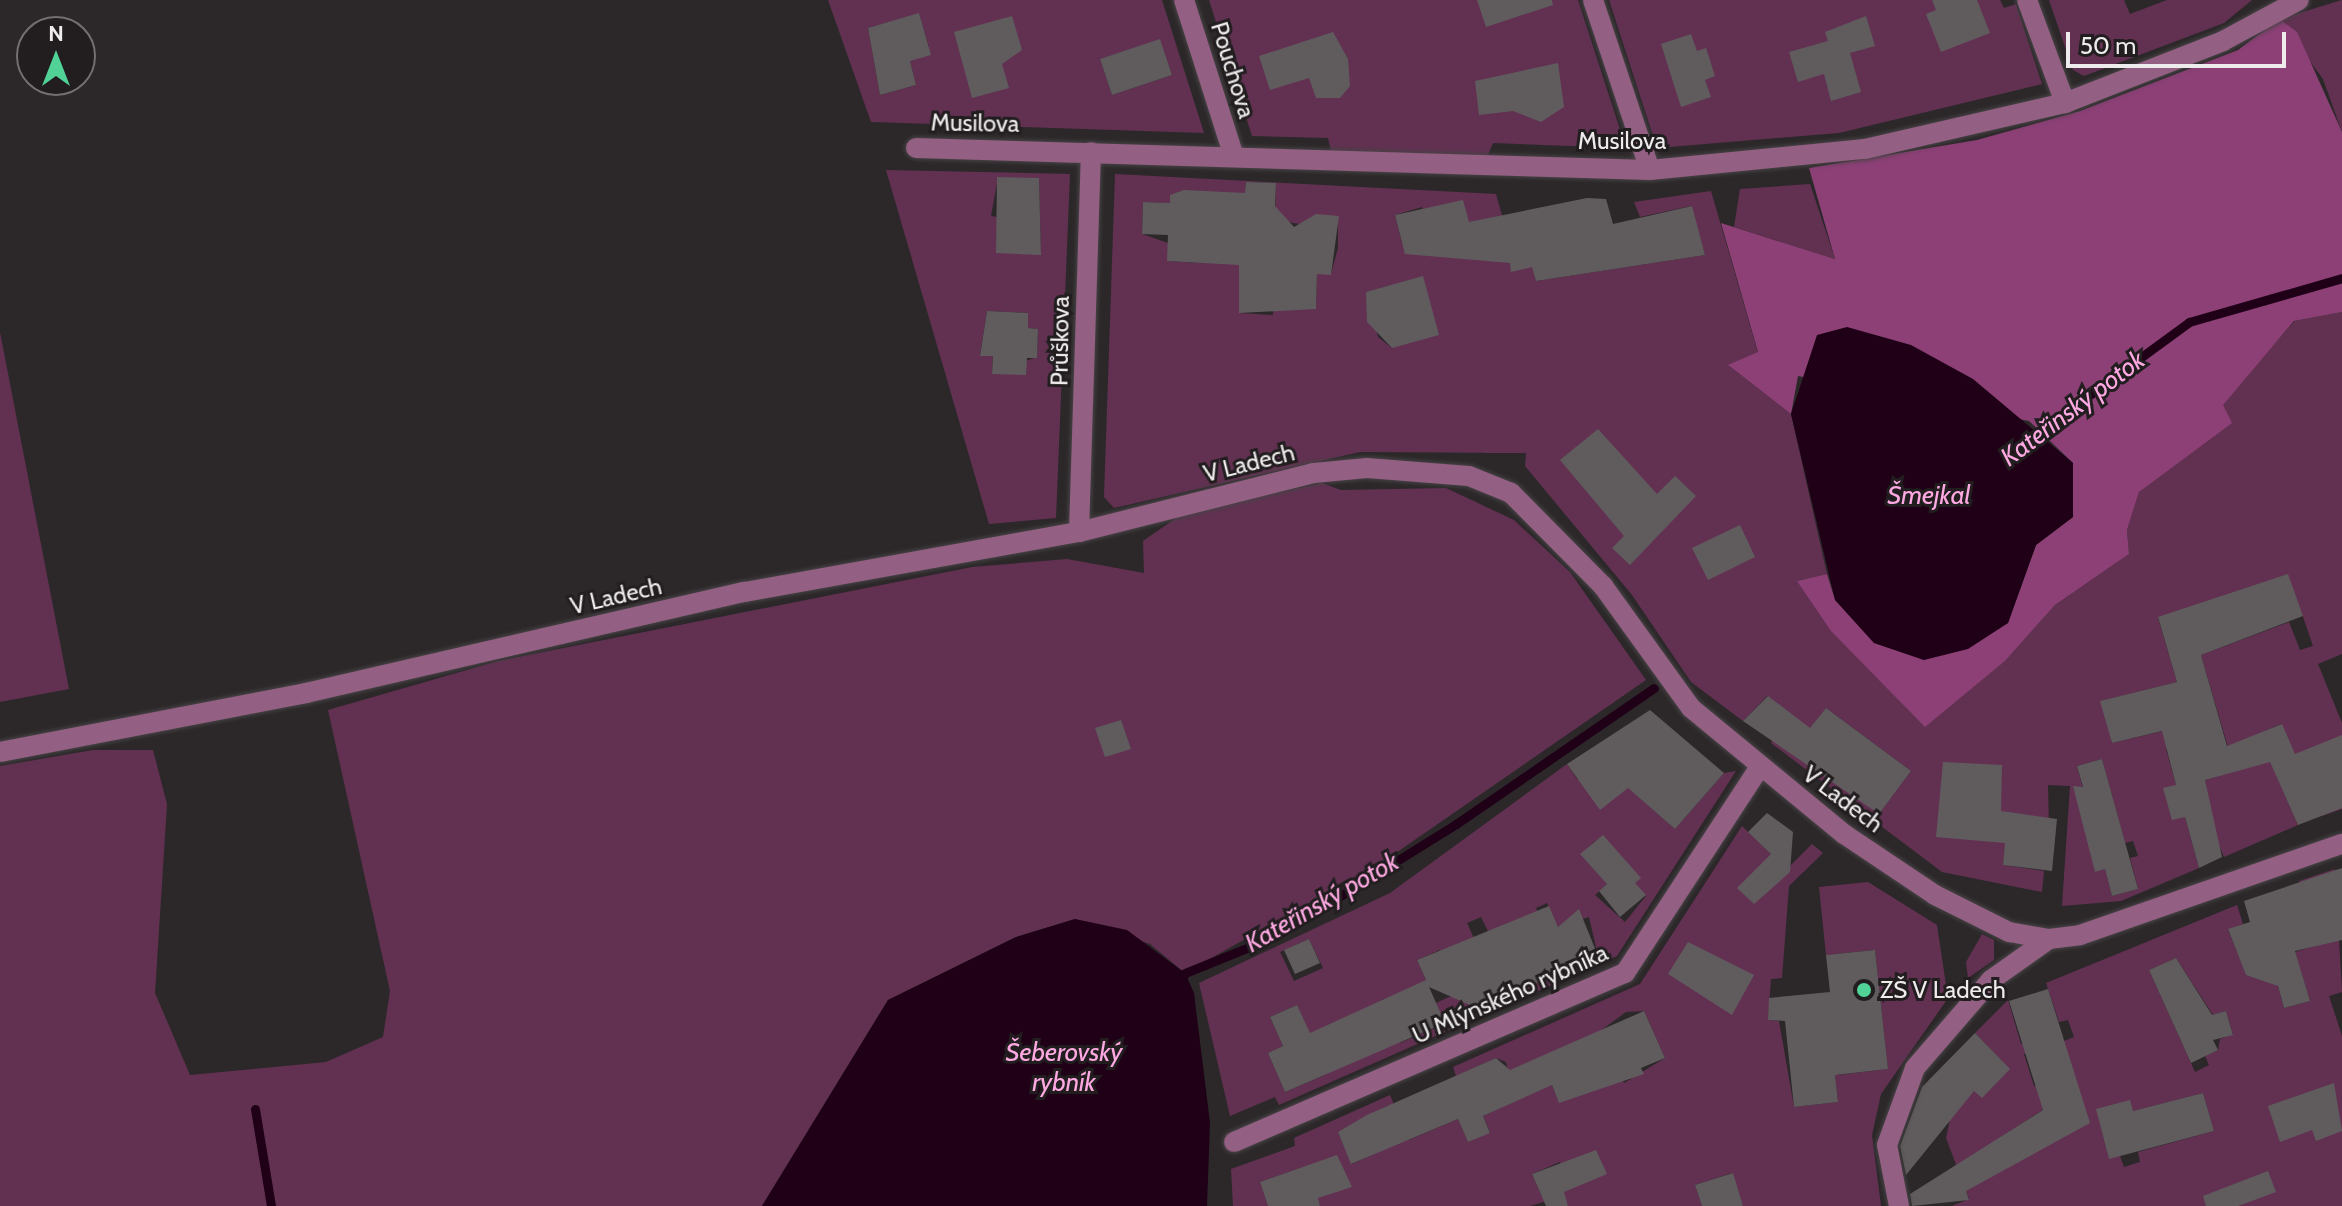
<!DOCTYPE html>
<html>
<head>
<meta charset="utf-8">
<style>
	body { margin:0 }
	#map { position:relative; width:2342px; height:1206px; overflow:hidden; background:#2c282a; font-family:Cabin,sans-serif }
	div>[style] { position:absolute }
	.green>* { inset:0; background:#623152 }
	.forest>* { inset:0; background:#8c4076 }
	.water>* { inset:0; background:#1f0017 }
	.stream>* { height:9px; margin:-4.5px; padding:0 4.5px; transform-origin:4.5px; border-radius:4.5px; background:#1f0017 }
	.building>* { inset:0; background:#605c5e }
	.roads { filter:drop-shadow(0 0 2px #474345) drop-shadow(0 0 2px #474345) }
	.minor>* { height:20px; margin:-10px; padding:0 10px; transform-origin:10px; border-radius:10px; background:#935f82 }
	.dots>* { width:22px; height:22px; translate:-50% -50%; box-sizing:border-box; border:4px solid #221e20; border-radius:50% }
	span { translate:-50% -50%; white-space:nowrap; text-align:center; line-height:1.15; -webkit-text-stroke:6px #221e20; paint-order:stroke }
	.street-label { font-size:24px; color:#eeebed }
	.poi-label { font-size:24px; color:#eeebed }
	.left { translate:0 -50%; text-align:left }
	.water-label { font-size:26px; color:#ffa9e2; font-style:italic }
	.north { position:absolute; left:16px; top:16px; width:80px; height:80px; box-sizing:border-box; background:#221e20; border:2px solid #747072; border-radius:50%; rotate:0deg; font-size:22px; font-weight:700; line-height:32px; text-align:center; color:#eeebed }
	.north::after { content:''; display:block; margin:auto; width:28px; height:36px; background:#51d397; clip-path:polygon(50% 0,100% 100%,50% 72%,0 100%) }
	.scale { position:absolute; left:2066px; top:32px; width:220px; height:36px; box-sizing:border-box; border:4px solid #eeebed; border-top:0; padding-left:10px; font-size:24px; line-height:28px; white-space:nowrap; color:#eeebed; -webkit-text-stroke:6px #221e20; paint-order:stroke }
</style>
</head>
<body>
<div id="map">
	<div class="green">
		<div style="clip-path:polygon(evenodd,828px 0,1162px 0,1204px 133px,871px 122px,828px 0,919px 14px,929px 47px,910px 61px,916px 85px,880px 95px,868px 28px,919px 14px,828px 0,1160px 40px,1172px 75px,1112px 95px,1100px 59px,1160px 40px)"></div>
		<div style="clip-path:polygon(1209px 0,1578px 0,1626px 148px,1493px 143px,1487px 157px,1331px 151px,1328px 138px,1252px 136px)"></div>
		<div style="clip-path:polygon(1609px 0,2000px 0,2004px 8px,2016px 4px,2042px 84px,1839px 133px,1657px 148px)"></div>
		<div style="clip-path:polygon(2049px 0,2124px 0,2130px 14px,2167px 0,2252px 0,2224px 23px,2084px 76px,2073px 70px)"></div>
		<div style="clip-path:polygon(2342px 0,2342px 132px,2323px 79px,2279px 19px)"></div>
		<div style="clip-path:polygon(evenodd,886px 170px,1070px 174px,1056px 518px,989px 524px,886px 170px,998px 177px,1039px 179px,1041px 254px,996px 252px,998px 217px,991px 216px,998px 177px,886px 170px,987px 311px,1028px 313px,1028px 328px,1038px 329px,1037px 357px,992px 373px,993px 356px,980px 355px,987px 311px)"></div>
		<div style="clip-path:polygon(evenodd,1115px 174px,1496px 194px,1514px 258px,1529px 254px,1536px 281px,1705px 255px,1691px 206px,1640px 217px,1634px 202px,1711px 191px,1758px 353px,1729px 366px,1791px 414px,1827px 574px,1797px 581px,2006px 660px,2055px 605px,2129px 554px,2127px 530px,2139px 492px,2295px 321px,2342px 312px,2342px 654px,2318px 664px,2342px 723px,2342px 809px,2322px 816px,2281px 724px,2258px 734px,2298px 825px,2224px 857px,2216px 839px,2205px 780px,2235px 771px,2201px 655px,2289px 622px,2300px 650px,2313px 646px,2301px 611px,2158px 618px,2177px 682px,2101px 701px,2112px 743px,2189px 725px,2166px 749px,2199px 868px,2121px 901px,2062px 906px,2070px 786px,2048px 785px,2049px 828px,2008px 823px,2003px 865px,2044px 871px,2042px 892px,1942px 872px,1771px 743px,1792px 715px,1767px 696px,1743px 721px,1691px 682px,1632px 595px,1525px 466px,1526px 453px,1360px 452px,1114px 508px,1104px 497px,1115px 174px,1246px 182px,1276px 183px,1275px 220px,1306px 225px,1312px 216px,1338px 216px,1338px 248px,1331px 274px,1317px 274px,1316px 309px,1274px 295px,1273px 315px,1239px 313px,1246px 182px,1115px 174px,1170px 195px,1184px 195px,1199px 263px,1168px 261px,1168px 243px,1142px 234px,1143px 202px,1170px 203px,1170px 195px,1115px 174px,1422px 207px,1430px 236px,1402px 243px,1395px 215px,1422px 207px,1115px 174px,1423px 277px,1392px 348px,1378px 337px,1366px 292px,1423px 277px,1115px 174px,1826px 708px,1911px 771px,1879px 814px,1793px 750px,1826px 708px,1115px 174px,2102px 759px,2125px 843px,2133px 841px,2138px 856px,2130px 858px,2138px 889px,2112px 896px,2105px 869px,2095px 871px,2090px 852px,2099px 850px,2077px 766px,2102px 759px)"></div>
		<div style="clip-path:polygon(1810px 184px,1835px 259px,1734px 227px,1740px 189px)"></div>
		<div style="clip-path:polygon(0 332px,69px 689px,0 702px)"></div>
		<div style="clip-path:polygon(1322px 483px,1341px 490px,1446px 488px,1514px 520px,1570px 572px,1646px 680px,1390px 857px,1185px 973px,1150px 944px,1075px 919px,1016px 937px,888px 1000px,762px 1206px,0 1206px,0 766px,93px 750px,153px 750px,167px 804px,155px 993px,190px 1075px,326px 1062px,383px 1037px,390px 991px,328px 710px,498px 661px,972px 567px,1067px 559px,1144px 573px,1143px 541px,1182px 514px)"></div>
		<div style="clip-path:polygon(evenodd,1613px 754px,1625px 785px,1675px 829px,1724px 773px,1736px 771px,1617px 956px,1279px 1105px,1275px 1097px,1230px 1116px,1199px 983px,1390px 893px,1567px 764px,1577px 779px,1613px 754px,1595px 841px,1646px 896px,1625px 922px,1595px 895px,1607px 884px,1581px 854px,1595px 841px,1613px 754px,1547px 903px,1558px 927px,1589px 917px,1598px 956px,1563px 971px,1536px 908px,1547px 903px,1613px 754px,1481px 917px,1489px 933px,1502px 999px,1467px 923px,1481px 917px,1613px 754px,1309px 939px,1323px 968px,1294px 981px,1280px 952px,1309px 939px,1613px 754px,1440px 950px,1493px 1003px,1479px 1009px,1460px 992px,1436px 1003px,1444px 1024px,1400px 1043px,1381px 1000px,1429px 987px,1417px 960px,1440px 950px,1613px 754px,1297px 1005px,1327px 1074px,1285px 1092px,1268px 1053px,1283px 1046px,1270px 1017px,1297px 1005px)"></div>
		<div style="clip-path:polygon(evenodd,1742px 826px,1787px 869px,1812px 844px,1823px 853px,1789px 886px,1782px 978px,1771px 979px,1768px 1020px,1779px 1021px,1794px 1107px,1838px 1102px,1831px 1039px,1838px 1075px,1888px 1069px,1875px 950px,1826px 955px,1819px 887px,1868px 882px,1937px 925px,1948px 998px,1881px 1094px,1872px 1135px,1881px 1206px,1743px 1206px,1732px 1173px,1695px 1185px,1702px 1206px,1568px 1206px,1564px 1196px,1530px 1206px,1320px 1206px,1306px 1166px,1260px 1182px,1268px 1206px,1233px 1206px,1231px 1169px,1295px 1146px,1294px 1138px,1390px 1095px,1409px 1140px,1458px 1119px,1468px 1142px,1490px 1132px,1483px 1116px,1515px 1101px,1506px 1062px,1496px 1058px,1456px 1076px,1453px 1067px,1640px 984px,1742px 826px,1644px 1011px,1665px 1058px,1624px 1083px,1600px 1031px,1626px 1012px,1644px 1011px,1742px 826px,1540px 1057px,1590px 1090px,1559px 1102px,1540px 1057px,1742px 826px,1387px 1106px,1403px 1141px,1352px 1164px,1338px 1132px,1387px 1106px,1742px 826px,1560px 1162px,1570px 1185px,1542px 1197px,1532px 1174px,1560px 1162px)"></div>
		<div style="clip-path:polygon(evenodd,2335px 869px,2342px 992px,2329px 996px,2342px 1036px,2342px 1206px,1952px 1206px,1969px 1199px,1946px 1138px,1951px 1115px,2002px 1061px,1975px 1033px,2008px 1000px,2021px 1044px,2035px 1040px,2038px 1050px,2024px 1054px,2034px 1086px,2047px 1083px,2053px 1103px,1964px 1161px,2061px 1133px,2064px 1041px,2074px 1037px,2068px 1020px,2059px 1022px,2046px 983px,2237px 905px,2243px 924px,2228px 930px,2246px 974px,2277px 983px,2284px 1008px,2310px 1001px,2295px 952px,2318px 945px,2299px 881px,2335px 869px,2176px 958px,2213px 1015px,2226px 1011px,2233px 1034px,2220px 1039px,2218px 1050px,2205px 1056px,2209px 1065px,2195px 1072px,2149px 970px,2176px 958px,2335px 869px,2203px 1093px,2214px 1131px,2138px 1152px,2140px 1162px,2124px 1167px,2120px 1156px,2109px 1158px,2099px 1120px,2203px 1093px)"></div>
		<div style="clip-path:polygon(1982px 934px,1994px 940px,1994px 960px,1968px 978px,1966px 962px)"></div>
	</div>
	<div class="forest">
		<div style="clip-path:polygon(2279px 19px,2297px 32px,2342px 132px,2342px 312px,2294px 321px,2223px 405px,2232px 423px,2139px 492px,2127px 530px,2129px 554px,2055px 605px,2006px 660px,1925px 727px,1831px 631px,1797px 581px,1827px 574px,1835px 600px,1874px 643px,1924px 660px,2008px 623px,2036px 545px,2073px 517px,2073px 463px,2029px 421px,1798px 376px,1791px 414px,1728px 365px,1758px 352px,1721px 223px,1835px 259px,1809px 168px,1977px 140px,2080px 111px,2238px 50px)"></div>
	</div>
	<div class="water">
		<div style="clip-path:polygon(1847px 327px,1911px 345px,1973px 379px,2073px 463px,2073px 517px,2036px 545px,2008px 623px,1968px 649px,1924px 660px,1874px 643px,1835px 600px,1791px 414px,1817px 335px)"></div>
		<div style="clip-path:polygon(1075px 919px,1127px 930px,1185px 973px,1194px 993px,1210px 1123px,1207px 1206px,762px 1206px,888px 1000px,1016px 937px)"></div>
	</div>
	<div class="stream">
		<div style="left:2032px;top:437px;width:195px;rotate:-36.2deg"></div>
		<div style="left:2189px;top:322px;width:159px;rotate:-16deg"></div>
		<div style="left:1180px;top:982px;width:10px;rotate:-61deg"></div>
		<div style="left:1185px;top:973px;width:98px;rotate:-22.1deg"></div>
		<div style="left:1276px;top:936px;width:212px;rotate:-31.9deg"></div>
		<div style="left:1456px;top:824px;width:240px;rotate:-34.5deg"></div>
		<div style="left:255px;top:1109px;width:98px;rotate:80.6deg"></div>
	</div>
	<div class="building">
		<div style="clip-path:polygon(1477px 0,1552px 0,1553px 5px,1486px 27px)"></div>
		<div style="clip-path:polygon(1932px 0,1977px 0,1990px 33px,1941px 52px,1926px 14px,1936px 10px)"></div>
		<div style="clip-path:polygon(919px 13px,931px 55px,910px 61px,916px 85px,880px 95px,868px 28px)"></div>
		<div style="clip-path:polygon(1012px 16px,1022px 50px,1002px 64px,1009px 88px,972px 98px,954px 32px)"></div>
		<div style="clip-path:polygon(1866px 16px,1875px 46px,1850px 53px,1861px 92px,1831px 101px,1824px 74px,1798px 82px,1789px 52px,1828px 41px,1825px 32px)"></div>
		<div style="clip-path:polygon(1333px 32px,1348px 59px,1350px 86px,1340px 98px,1316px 98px,1309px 78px,1270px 90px,1259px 56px)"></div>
		<div style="clip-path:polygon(1691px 34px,1697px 51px,1706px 48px,1715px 76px,1705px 80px,1711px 97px,1681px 107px,1661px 44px)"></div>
		<div style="clip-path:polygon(1160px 39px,1172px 75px,1112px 95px,1100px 59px)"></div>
		<div style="clip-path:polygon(1558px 63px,1564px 107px,1541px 122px,1513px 111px,1479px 115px,1475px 81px)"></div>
		<div style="clip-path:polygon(997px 177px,1039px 178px,1041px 255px,996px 253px)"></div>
		<div style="clip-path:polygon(1246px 182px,1276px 183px,1275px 206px,1294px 227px,1316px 214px,1339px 216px,1331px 275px,1317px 274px,1316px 309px,1239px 313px,1239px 265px,1167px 261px,1168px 235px,1142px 234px,1143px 202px,1170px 203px,1170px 195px,1184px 190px,1245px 193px)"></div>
		<div style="clip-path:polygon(1587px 198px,1606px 199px,1613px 224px,1692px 206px,1705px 255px,1536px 281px,1532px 267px,1511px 272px,1510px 263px,1405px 254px,1395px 215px,1463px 200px,1469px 222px)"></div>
		<div style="clip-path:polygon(1423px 276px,1439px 335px,1392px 348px,1367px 322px,1366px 292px)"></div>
		<div style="clip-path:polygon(987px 311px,1028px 313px,1028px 328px,1038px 329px,1037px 358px,1027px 358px,1026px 375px,992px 374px,993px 356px,980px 356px)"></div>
		<div style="clip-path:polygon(1598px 429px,1657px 494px,1675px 476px,1696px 496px,1630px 565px,1612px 548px,1624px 536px,1560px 460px)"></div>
		<div style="clip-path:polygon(1740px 525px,1755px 557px,1708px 580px,1692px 548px)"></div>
		<div style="clip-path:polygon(2288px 574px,2303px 616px,2201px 655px,2227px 746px,2282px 724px,2295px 754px,2342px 735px,2342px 808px,2298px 825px,2270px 762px,2205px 780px,2222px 857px,2199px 868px,2185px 817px,2172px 820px,2163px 788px,2176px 785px,2162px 731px,2112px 743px,2100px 701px,2177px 682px,2158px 617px)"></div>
		<div style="clip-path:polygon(1768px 696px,1810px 728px,1826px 708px,1911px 771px,1879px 814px,1743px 721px)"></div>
		<div style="clip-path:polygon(1650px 710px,1724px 773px,1675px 829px,1628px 788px,1600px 810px,1567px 764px)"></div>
		<div style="clip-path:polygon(1121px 720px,1131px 749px,1105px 757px,1095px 728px)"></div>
		<div style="clip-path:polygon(2102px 759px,2138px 889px,2112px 896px,2105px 869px,2095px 872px,2073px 786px,2083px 787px,2077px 766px)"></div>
		<div style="clip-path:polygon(1943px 762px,2002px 765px,2001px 811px,2057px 819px,2052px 871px,2003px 865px,2005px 843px,1936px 837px)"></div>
		<div style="clip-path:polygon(1767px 813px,1793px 832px,1790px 872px,1754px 904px,1737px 888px,1771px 854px,1748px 832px)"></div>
		<div style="clip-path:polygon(1603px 835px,1641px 878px,1635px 883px,1646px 895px,1620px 917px,1599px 891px,1607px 884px,1580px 854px)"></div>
		<div style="clip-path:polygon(2342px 868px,2342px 940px,2295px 951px,2310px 1001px,2284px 1008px,2278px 986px,2246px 975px,2228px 929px,2250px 922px,2244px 901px)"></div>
		<div style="clip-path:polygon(1549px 906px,1558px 927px,1579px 909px,1598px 956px,1479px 1009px,1429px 987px,1445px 1023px,1285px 1092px,1268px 1053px,1283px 1046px,1270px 1017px,1297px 1005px,1310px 1033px,1426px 980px,1417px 960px)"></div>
		<div style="clip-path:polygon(1309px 939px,1320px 963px,1295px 974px,1284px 950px)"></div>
		<div style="clip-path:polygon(1688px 942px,1754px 975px,1732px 1015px,1668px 974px)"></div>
		<div style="clip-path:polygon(1875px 950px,1888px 1069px,1835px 1075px,1838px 1102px,1794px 1107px,1785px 1021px,1768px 1020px,1769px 998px,1830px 992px,1826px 955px)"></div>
		<div style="clip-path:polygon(2176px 958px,2212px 1015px,2226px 1011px,2233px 1035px,2213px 1040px,2218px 1050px,2191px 1063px,2149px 970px)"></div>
		<div style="clip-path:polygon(2048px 989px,2090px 1123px,1966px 1191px,1969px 1200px,1912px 1206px,1910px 1194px,2043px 1110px,2009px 1001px)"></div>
		<div style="clip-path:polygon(1644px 1011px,1665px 1058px,1641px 1068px,1644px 1074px,1559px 1103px,1552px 1085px,1483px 1116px,1490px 1133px,1468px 1142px,1458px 1119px,1351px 1164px,1338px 1132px,1367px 1115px,1496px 1058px,1510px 1070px)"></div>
		<div style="clip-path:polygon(1975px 1033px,2010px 1069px,1982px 1098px,1974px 1091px,1906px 1175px,1900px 1146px,1922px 1087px)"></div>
		<div style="clip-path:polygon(2334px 1083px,2342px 1131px,2316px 1141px,2312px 1130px,2280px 1142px,2268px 1106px)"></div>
		<div style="clip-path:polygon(2203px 1093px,2214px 1131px,2109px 1159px,2096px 1109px,2130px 1100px,2133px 1111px)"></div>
		<div style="clip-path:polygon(1596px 1150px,1607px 1174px,1564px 1192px,1568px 1206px,1546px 1206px,1532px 1174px)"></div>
		<div style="clip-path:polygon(1337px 1155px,1352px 1187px,1318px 1198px,1320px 1206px,1268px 1206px,1260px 1182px)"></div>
		<div style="clip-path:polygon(2268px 1171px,2276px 1192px,2238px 1206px,2206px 1206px,2203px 1196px)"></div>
		<div style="clip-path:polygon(1733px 1173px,1743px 1206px,1702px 1206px,1695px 1185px)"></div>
	</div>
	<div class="roads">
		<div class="minor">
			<div style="left:1184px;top:0;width:162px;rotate:72.3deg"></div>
			<div style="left:1593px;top:0;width:179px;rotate:71.5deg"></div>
			<div style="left:2027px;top:0;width:110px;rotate:69.7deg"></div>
			<div style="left:916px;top:148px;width:734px;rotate:1.72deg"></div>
			<div style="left:1650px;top:170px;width:216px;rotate:-5.6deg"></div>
			<div style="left:1865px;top:149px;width:205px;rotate:-13deg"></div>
			<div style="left:2065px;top:103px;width:170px;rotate:-21.4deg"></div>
			<div style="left:2223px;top:41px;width:86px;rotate:-28.3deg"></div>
			<div style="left:1079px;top:532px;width:380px;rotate:-88.2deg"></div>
			<div style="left:0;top:752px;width:312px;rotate:-10.9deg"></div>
			<div style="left:306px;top:693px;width:450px;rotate:-13deg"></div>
			<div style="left:745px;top:592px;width:339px;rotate:-10.2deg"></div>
			<div style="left:1079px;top:532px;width:242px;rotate:-14.1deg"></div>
			<div style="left:1314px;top:473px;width:53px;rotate:-5.4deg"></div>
			<div style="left:1367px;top:468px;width:102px;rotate:4.5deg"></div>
			<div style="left:1469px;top:476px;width:45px;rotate:22deg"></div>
			<div style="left:1511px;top:493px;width:131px;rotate:45.3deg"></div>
			<div style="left:1603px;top:586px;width:150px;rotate:54.2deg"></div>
			<div style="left:1691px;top:708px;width:198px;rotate:39.5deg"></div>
			<div style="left:1844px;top:834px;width:110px;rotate:33.8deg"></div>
			<div style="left:1935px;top:895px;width:83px;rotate:26.6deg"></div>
			<div style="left:2009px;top:932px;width:41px;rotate:9.9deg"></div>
			<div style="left:2049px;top:939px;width:31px;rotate:-7deg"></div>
			<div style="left:2080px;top:935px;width:277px;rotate:-19.2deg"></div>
			<div style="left:1234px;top:1142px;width:426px;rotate:-23.4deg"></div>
			<div style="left:1625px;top:973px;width:246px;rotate:-56.8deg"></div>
			<div style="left:1899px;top:1206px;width:62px;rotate:-101.1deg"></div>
			<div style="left:1887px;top:1145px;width:82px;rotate:-70deg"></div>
			<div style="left:1915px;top:1068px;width:116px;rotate:-49.2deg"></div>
			<div style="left:1991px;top:980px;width:71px;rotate:-35.3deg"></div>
		</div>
	</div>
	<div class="dots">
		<div style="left:1864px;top:990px;background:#51d397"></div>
	</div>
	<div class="street-label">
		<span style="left:1233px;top:70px;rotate:73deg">Pouchova</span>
		<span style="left:975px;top:123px;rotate:1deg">Musilova</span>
		<span style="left:1622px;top:141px">Musilova</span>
		<span style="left:1060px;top:341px;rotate:-89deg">Průškova</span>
		<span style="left:1249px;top:463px;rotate:-14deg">V Ladech</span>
		<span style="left:616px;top:596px;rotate:-13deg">V Ladech</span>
		<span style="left:1843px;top:799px;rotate:37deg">V Ladech</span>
		<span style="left:1510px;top:994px;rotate:-24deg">U Mlýnského rybníka</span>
	</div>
	<div class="poi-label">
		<span class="left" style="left:1880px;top:990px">ZŠ V Ladech</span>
	</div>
	<div class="water-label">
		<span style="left:2073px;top:409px;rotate:-37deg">Kateřinský potok</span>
		<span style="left:1929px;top:496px">Šmejkal</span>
		<span style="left:1322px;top:903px;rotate:-30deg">Kateřinský potok</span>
		<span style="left:1064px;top:1068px">Šeberovský<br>rybník</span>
	</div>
	<div class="north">N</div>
	<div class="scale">50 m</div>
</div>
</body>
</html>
